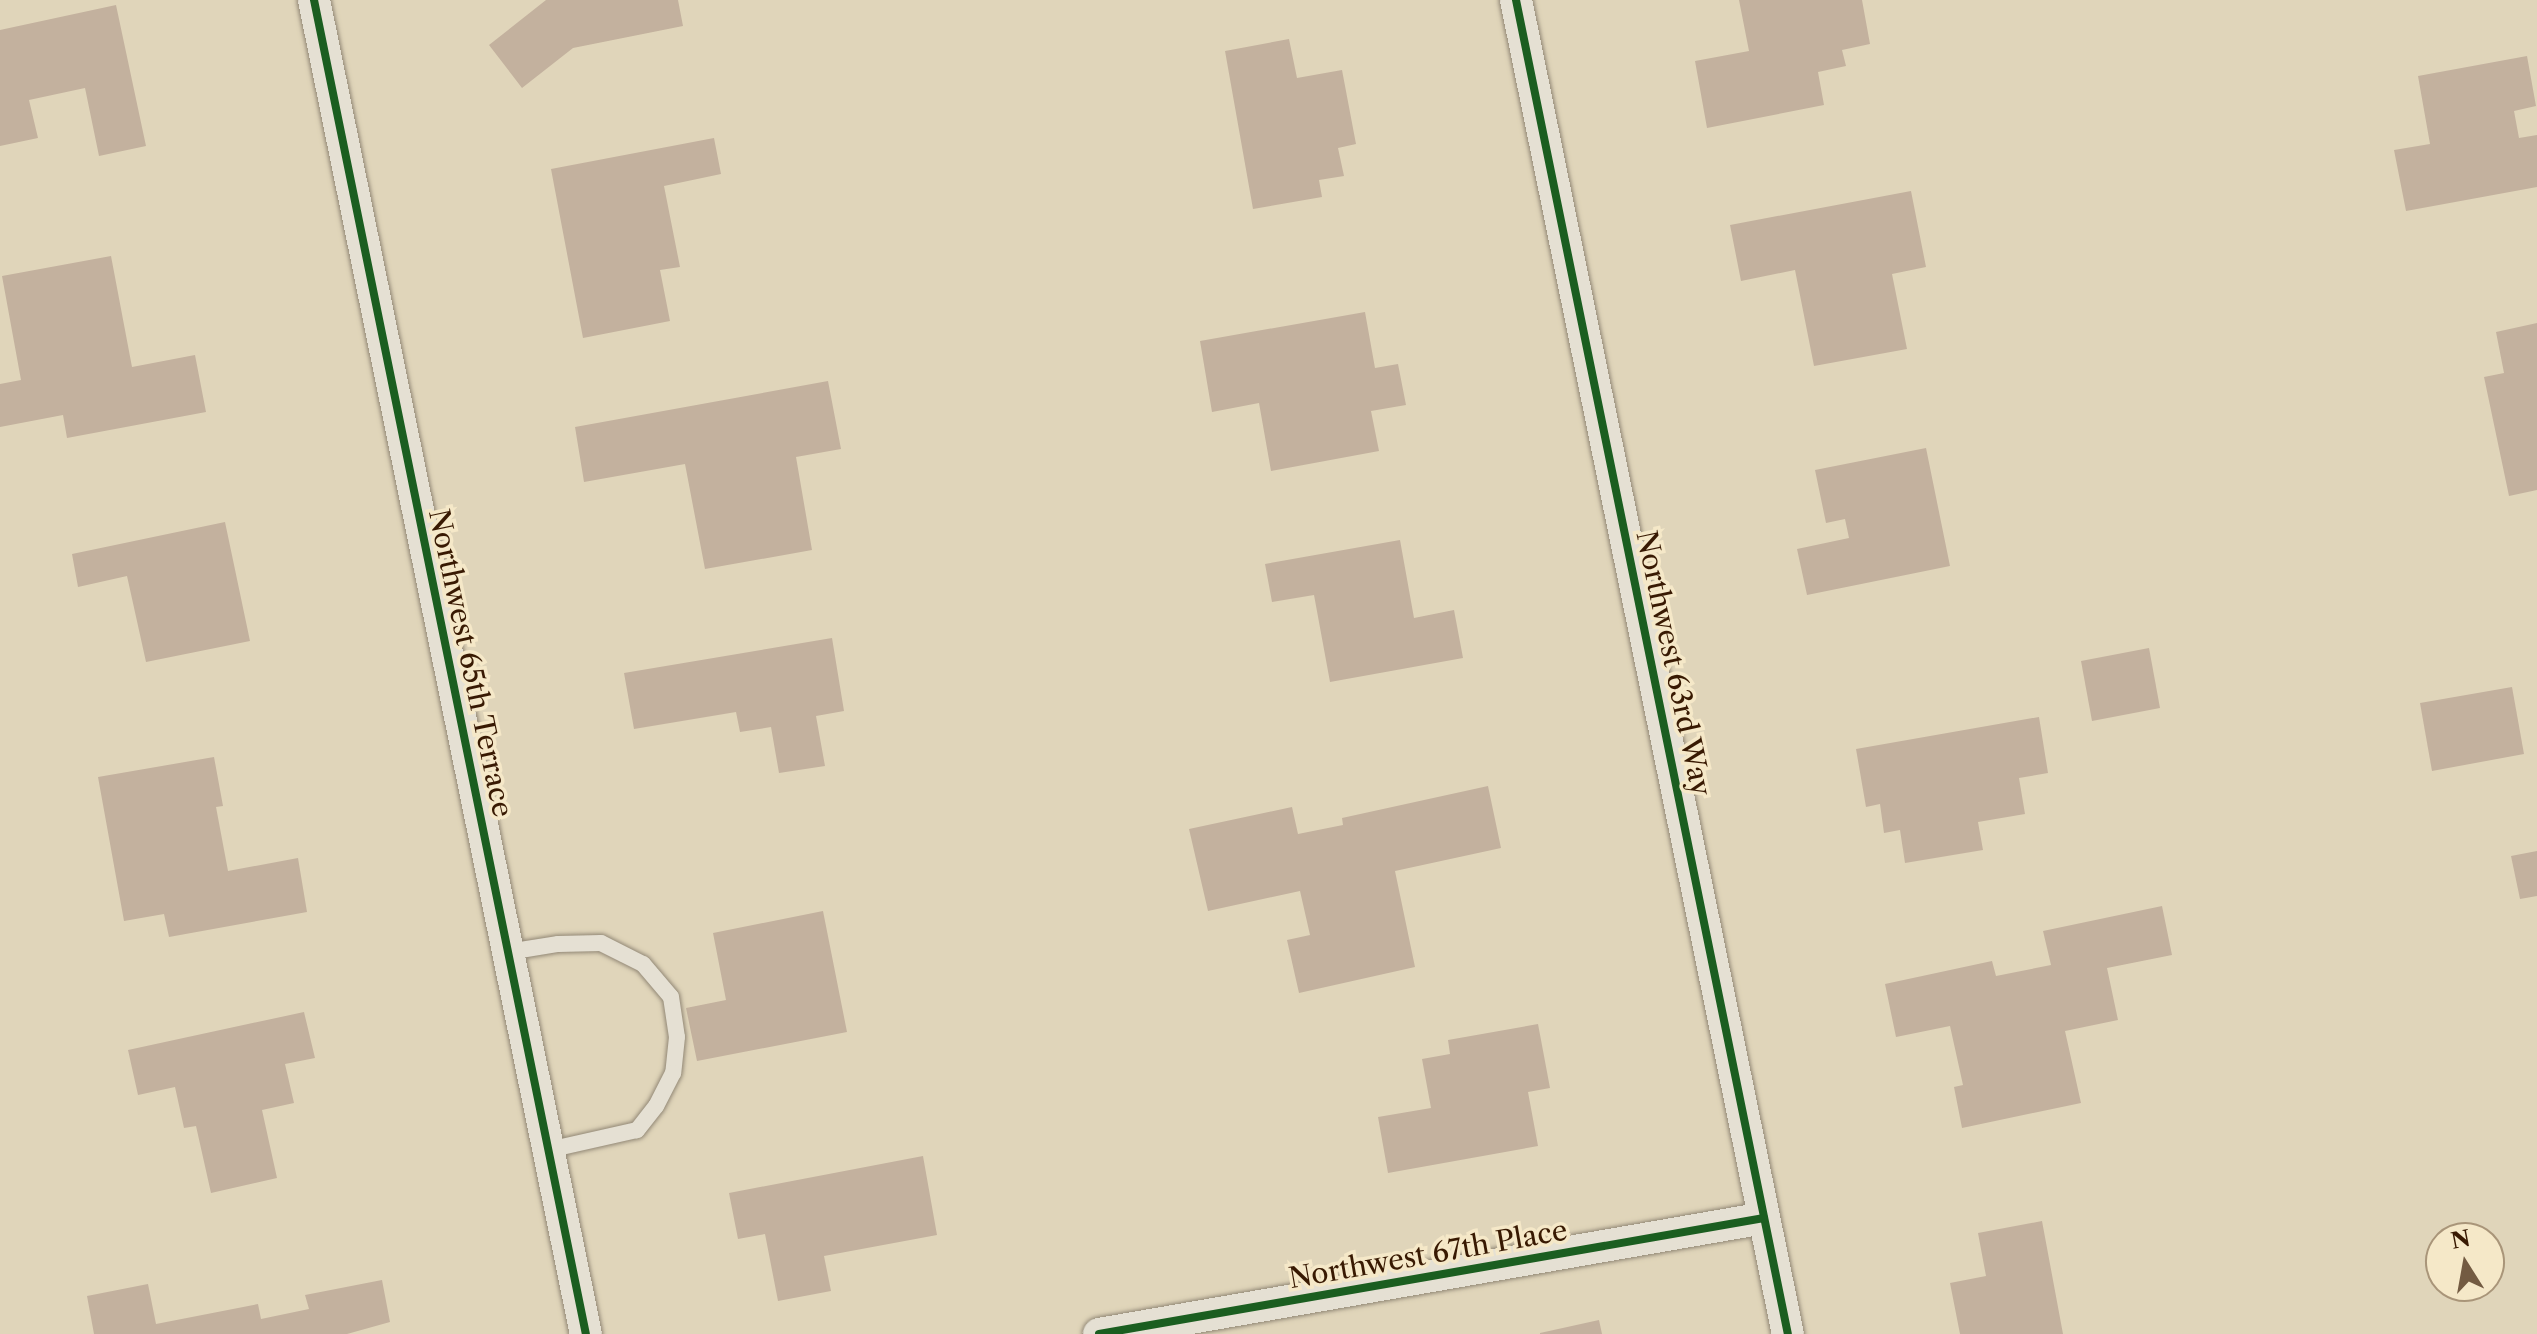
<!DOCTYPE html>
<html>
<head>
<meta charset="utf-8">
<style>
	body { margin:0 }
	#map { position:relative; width:2537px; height:1334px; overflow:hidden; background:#e0d5ba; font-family:"Libre Caslon Text",serif }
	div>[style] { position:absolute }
	.building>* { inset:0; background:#c3b19e }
	.roads { filter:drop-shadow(0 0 2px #928876) drop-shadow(0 0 2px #928876) }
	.service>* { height:16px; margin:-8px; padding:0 8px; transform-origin:8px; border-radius:8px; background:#e5e0d3 }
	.minor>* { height:32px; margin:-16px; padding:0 16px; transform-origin:16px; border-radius:16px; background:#e5e0d3 }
	.cycleway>* { height:8px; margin:-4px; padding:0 4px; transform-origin:4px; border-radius:4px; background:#1b5e20 }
	span { translate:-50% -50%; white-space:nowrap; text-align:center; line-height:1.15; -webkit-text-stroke:7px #f5e8c8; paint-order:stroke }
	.street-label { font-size:28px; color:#381902 }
	.north { position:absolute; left:2425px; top:1222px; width:80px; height:80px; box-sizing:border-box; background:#f5e8c8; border:2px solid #a99579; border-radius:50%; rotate:349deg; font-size:22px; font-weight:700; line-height:32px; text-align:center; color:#381902 }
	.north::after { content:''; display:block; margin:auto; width:28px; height:36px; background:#735b42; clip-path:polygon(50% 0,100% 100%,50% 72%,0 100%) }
</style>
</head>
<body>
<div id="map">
	<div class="building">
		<div style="clip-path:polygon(546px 0,678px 0,683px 26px,573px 48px,522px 88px,489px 45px)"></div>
		<div style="clip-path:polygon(1739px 0,1862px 0,1870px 44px,1842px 50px,1846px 66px,1818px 72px,1824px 105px,1707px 128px,1695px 61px,1749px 51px)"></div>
		<div style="clip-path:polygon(116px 5px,146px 146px,99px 156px,85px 88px,29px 100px,38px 138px,0 146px,0 30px)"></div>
		<div style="clip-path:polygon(1289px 39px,1297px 78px,1342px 70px,1356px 144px,1338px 148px,1344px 176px,1319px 180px,1322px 197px,1253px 209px,1225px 51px)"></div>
		<div style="clip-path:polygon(2527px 56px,2536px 106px,2514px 111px,2519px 138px,2537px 135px,2537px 187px,2406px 211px,2394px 150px,2430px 144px,2418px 76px)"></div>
		<div style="clip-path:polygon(714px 138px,721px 174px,664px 186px,680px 267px,660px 270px,670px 321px,583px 338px,551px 169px)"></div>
		<div style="clip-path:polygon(1911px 191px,1926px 267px,1892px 274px,1907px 349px,1814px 366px,1795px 270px,1741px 281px,1730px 225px)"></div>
		<div style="clip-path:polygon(111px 256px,132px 367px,195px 355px,206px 412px,67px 438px,63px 415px,0 427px,0 384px,21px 380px,2px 276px)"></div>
		<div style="clip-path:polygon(1365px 312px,1375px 368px,1398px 364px,1406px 405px,1371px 411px,1379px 451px,1271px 471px,1259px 403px,1212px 412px,1200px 341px)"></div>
		<div style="clip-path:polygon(2537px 323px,2537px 490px,2509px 496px,2484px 377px,2504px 373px,2496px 332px)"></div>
		<div style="clip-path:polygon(828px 381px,841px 449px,796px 457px,812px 550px,705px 569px,685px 464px,584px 482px,575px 427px)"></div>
		<div style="clip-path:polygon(1926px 448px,1950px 566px,1807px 595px,1797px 549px,1849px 538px,1845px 519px,1826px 523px,1815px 470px)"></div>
		<div style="clip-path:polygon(225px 522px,250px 641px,146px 662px,127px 576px,78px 587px,72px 554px)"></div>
		<div style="clip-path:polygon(1400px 540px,1414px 618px,1454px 610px,1463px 658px,1330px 682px,1314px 595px,1272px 602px,1265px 564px)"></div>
		<div style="clip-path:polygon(832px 638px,844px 711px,816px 716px,825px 766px,779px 773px,771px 727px,740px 732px,736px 712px,634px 729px,624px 673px)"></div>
		<div style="clip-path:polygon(2149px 648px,2160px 708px,2092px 721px,2081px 661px)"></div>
		<div style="clip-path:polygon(2512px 687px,2524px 754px,2432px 771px,2420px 703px)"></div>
		<div style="clip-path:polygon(2039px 717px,2048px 773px,2019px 778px,2025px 814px,1978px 822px,1983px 850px,1905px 863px,1900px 830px,1884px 833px,1880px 804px,1866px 807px,1856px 749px)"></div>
		<div style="clip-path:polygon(214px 757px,223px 806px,216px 807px,228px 871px,298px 858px,307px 912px,169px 937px,164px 914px,124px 921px,98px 777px)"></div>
		<div style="clip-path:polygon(1488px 786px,1501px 848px,1395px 871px,1415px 967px,1299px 993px,1287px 940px,1310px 935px,1300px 891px,1208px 911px,1189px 829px,1292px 807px,1298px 834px,1343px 825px,1342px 818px)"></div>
		<div style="clip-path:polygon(2537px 851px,2537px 896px,2520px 899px,2511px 856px)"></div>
		<div style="clip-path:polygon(2162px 906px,2172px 955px,2107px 968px,2118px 1020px,2065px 1031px,2081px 1103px,1962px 1128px,1954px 1087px,1963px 1085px,1950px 1026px,1896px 1037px,1885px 984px,1992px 961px,1996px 976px,2051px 965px,2043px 931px)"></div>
		<div style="clip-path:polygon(823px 911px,847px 1032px,697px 1061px,686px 1008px,726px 1000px,713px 933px)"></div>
		<div style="clip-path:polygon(304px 1012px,315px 1058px,285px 1064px,294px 1103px,262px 1110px,277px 1178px,211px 1193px,196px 1126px,184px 1128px,175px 1087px,138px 1095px,128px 1050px)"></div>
		<div style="clip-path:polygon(1538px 1024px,1550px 1088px,1528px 1092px,1538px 1146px,1388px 1173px,1378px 1117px,1431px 1108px,1422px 1059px,1450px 1054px,1448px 1040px)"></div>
		<div style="clip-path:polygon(923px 1156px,937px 1235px,824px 1256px,831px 1291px,778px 1301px,765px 1234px,738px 1239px,729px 1193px)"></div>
		<div style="clip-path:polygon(2042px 1221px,2063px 1334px,1960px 1334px,1950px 1283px,1986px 1276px,1978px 1233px)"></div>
		<div style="clip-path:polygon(382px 1280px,390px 1322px,347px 1334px,94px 1334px,87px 1296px,148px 1284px,156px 1324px,258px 1304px,261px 1319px,309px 1309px,305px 1295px)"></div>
		<div style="clip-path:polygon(1599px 1320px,1602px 1334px,1540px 1334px,1540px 1333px)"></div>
	</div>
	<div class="roads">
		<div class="service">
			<div style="left:508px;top:952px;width:51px;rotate:-9.1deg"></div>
			<div style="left:558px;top:944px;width:43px;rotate:-1.3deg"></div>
			<div style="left:601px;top:943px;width:47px;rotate:26.6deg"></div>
			<div style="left:643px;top:964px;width:43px;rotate:49.7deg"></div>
			<div style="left:671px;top:997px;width:40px;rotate:81.5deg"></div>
			<div style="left:677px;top:1037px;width:36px;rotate:96deg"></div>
			<div style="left:673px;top:1073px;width:37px;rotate:117deg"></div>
			<div style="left:656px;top:1106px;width:31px;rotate:128deg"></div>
			<div style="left:637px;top:1130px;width:91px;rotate:167.3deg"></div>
		</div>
		<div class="minor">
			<div style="left:314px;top:0;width:1361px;rotate:78.48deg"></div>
			<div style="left:1516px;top:0;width:1361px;rotate:78.48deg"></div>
			<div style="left:1099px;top:1334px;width:675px;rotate:-9.89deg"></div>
		</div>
	</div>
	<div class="cycleway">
		<div style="left:314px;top:0;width:1361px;rotate:78.48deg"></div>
		<div style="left:1516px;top:0;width:1361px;rotate:78.48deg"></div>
		<div style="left:1099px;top:1334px;width:675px;rotate:-9.89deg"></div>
	</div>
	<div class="street-label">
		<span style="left:471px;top:663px;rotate:78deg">Northwest 65th Terrace</span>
		<span style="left:1674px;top:663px;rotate:78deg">Northwest 63rd Way</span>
		<span style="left:1428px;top:1254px;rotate:-10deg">Northwest 67th Place</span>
	</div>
	<div class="north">N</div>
</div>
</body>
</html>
